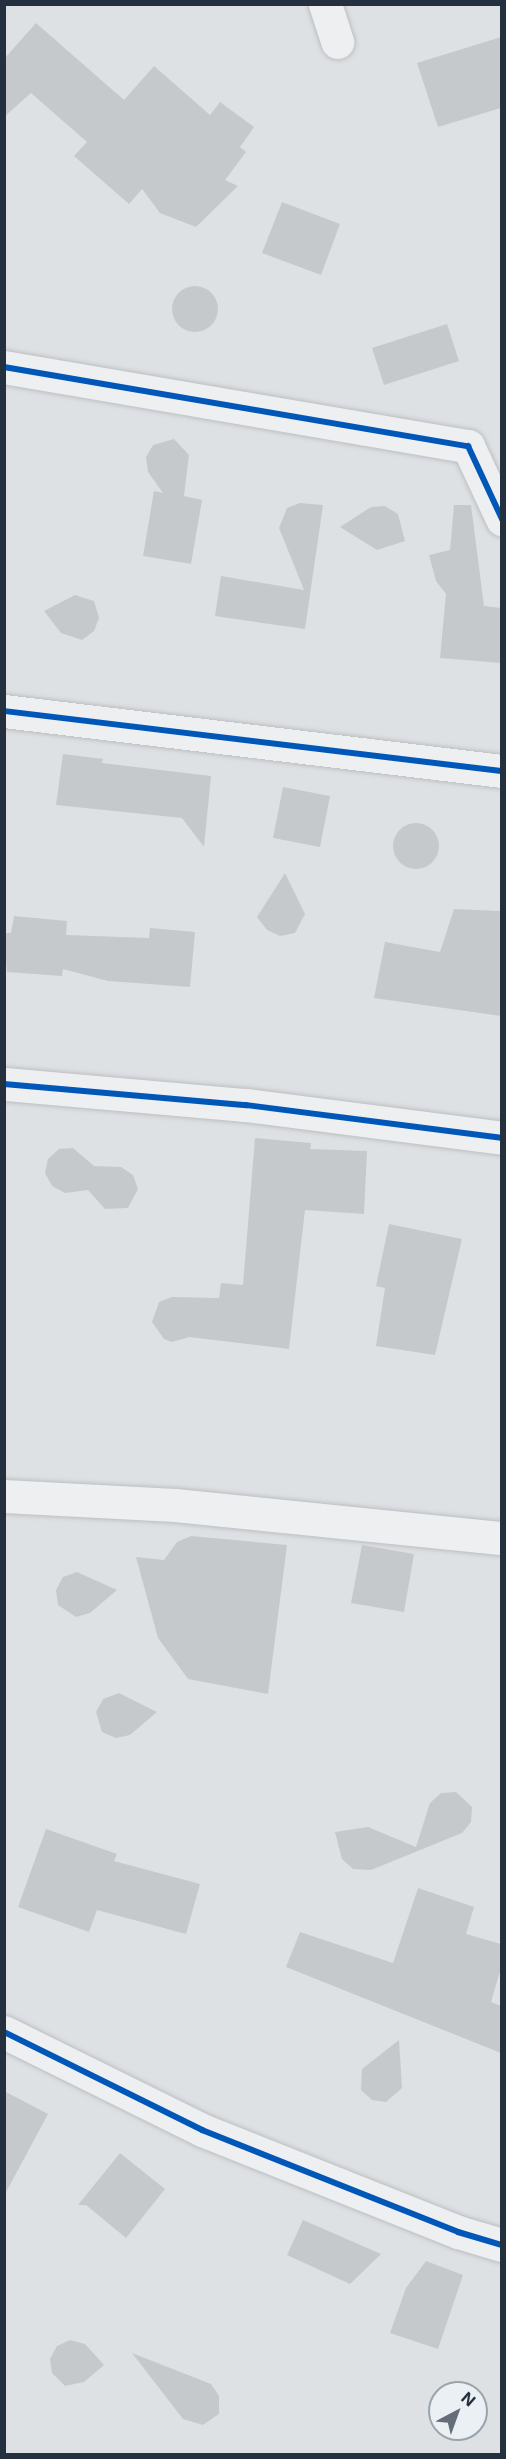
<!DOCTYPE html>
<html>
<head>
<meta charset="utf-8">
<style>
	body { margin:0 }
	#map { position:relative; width:506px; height:2459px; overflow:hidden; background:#dee1e4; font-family:Inter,sans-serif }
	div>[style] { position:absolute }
	.building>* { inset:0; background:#c6c9cc }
	.round { border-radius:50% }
	.roads { filter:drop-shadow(0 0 2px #bcbfc2) drop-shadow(0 0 2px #bcbfc2) }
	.minor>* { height:33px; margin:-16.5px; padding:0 16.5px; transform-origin:16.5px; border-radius:16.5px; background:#edeff1 }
	.cycleway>* { height:6px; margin:-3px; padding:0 3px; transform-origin:3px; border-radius:3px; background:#0057b8 }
	span { translate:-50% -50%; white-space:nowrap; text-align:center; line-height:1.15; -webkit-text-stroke:4.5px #eaf0f4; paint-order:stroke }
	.frame { position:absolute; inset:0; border:6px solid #24303e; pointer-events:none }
	.north { position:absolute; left:428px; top:2381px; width:60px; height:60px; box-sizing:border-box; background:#eaf0f4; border:2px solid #9ba3ab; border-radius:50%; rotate:41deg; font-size:16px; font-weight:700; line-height:24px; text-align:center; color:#24303e }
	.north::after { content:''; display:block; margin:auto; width:21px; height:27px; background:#656e78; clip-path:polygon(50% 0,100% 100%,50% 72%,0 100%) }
</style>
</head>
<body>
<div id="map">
	<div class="building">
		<div style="clip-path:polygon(36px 23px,124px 100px,154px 66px,210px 115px,220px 102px,254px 127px,240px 147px,246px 152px,225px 180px,238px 186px,196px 227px,160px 213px,142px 189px,129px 204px,74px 156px,87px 142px,31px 93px,4px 117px,4px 59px)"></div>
		<div style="clip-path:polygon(501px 37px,501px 108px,438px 127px,417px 63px)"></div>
		<div style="clip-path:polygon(282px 202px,340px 224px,321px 275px,262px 253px)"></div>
		<div class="round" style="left:172px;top:286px;width:46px;height:46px"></div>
		<div style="clip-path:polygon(447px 324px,459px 361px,384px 385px,372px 348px)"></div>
		<div style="clip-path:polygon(174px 439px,189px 455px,184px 496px,202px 500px,191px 564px,143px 556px,154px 491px,163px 493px,148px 472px,146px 457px,153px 445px)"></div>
		<div style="clip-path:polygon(300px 503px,323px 505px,305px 629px,215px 616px,221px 576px,304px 590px,279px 528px,287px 508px)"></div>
		<div style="clip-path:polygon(454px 505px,471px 505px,484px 606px,501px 608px,501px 663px,440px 658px,446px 594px,436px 581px,429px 555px,450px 550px)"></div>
		<div style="clip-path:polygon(385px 506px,398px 514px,405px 541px,377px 550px,340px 527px,371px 507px)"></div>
		<div style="clip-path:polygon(75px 595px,94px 601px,99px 618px,94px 631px,82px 640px,61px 633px,44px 611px)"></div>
		<div style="clip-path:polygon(63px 754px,103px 759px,102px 763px,211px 776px,204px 847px,182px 818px,56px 805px)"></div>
		<div style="clip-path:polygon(283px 787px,330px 796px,320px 847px,273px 838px)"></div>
		<div class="round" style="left:393px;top:823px;width:46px;height:46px"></div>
		<div style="clip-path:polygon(285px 873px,305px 914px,295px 933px,280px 936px,267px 930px,257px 917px)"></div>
		<div style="clip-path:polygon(454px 909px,501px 911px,501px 1016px,374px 998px,385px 942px,440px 952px)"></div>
		<div style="clip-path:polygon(14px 916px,67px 921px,66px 935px,149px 938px,150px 928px,195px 932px,190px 987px,108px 981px,63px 969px,62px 976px,7px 972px,4px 933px,11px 933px)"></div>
		<div style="clip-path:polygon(255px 1138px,311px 1143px,310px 1149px,367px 1151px,364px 1214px,305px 1210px,289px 1349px,189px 1337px,172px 1342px,164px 1339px,152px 1322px,159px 1302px,172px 1297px,219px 1298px,221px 1283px,243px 1285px)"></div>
		<div style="clip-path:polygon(73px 1148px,94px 1166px,121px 1167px,133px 1175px,138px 1189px,128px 1208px,105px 1209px,88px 1190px,65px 1193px,52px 1186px,45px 1173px,48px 1159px,59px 1149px)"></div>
		<div style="clip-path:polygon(389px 1224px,462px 1239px,435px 1355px,376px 1346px,385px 1288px,376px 1286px)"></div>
		<div style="clip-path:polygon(191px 1536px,287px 1545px,268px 1694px,188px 1679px,158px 1638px,136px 1557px,164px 1560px,177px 1542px)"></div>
		<div style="clip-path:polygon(362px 1545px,414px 1554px,404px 1612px,351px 1603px)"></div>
		<div style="clip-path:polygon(77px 1572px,117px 1590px,90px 1613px,76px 1617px,58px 1605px,56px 1590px,63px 1577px)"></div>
		<div style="clip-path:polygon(119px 1693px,157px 1712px,130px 1735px,116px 1738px,102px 1732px,96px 1712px,103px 1699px)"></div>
		<div style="clip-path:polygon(456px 1792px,472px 1807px,471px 1822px,462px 1833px,371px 1870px,353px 1869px,342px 1859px,335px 1832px,368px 1827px,416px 1847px,430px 1803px,441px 1793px)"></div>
		<div style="clip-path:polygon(46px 1829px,117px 1854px,114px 1861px,200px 1884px,186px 1934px,97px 1910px,89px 1932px,18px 1907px)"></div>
		<div style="clip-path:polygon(418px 1888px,474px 1907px,466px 1934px,501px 1944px,501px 1968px,491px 2002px,501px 2006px,501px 2053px,286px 1967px,300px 1932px,393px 1963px)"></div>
		<div style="clip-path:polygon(399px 2040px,402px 2088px,386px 2102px,372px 2100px,361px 2090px,362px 2069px)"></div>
		<div style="clip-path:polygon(4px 2091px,48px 2114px,4px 2196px)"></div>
		<div style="clip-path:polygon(120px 2153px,165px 2189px,126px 2238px,86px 2205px,78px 2205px)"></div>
		<div style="clip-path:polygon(303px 2220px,381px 2254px,350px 2284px,287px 2255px)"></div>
		<div style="clip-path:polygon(426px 2261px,463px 2275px,438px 2349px,390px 2333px,406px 2288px)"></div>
		<div style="clip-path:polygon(70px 2340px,85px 2344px,104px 2365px,84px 2382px,65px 2386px,52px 2373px,50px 2359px,57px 2346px)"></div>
		<div style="clip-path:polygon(132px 2353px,211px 2384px,219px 2396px,219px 2414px,203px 2425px,183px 2419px)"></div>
	</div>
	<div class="roads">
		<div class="minor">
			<div style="left:325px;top:4px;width:40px;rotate:72deg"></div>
			<div style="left:4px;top:367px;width:471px;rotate:9.7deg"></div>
			<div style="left:468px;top:446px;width:81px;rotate:65deg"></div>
			<div style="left:4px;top:711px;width:502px;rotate:6.87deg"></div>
			<div style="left:4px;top:1084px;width:243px;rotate:5deg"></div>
			<div style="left:246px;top:1105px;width:258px;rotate:7.3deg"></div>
			<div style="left:4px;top:1496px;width:171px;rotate:3deg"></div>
			<div style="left:175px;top:1505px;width:329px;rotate:5.8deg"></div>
			<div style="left:4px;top:2032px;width:221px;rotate:26.3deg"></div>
			<div style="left:202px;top:2130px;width:276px;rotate:21.7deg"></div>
			<div style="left:458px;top:2232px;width:46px;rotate:16.5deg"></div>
		</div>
	</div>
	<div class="cycleway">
		<div style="left:4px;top:367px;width:471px;rotate:9.7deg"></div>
		<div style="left:468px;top:446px;width:81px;rotate:65deg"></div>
		<div style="left:4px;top:711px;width:502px;rotate:6.87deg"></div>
		<div style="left:4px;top:1084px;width:243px;rotate:5deg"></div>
		<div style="left:246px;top:1105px;width:258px;rotate:7.3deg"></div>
		<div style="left:4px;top:2032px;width:221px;rotate:26.3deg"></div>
		<div style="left:202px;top:2130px;width:276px;rotate:21.7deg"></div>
		<div style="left:458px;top:2232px;width:46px;rotate:16.5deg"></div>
	</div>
	<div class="frame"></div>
	<div class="north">N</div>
</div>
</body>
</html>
